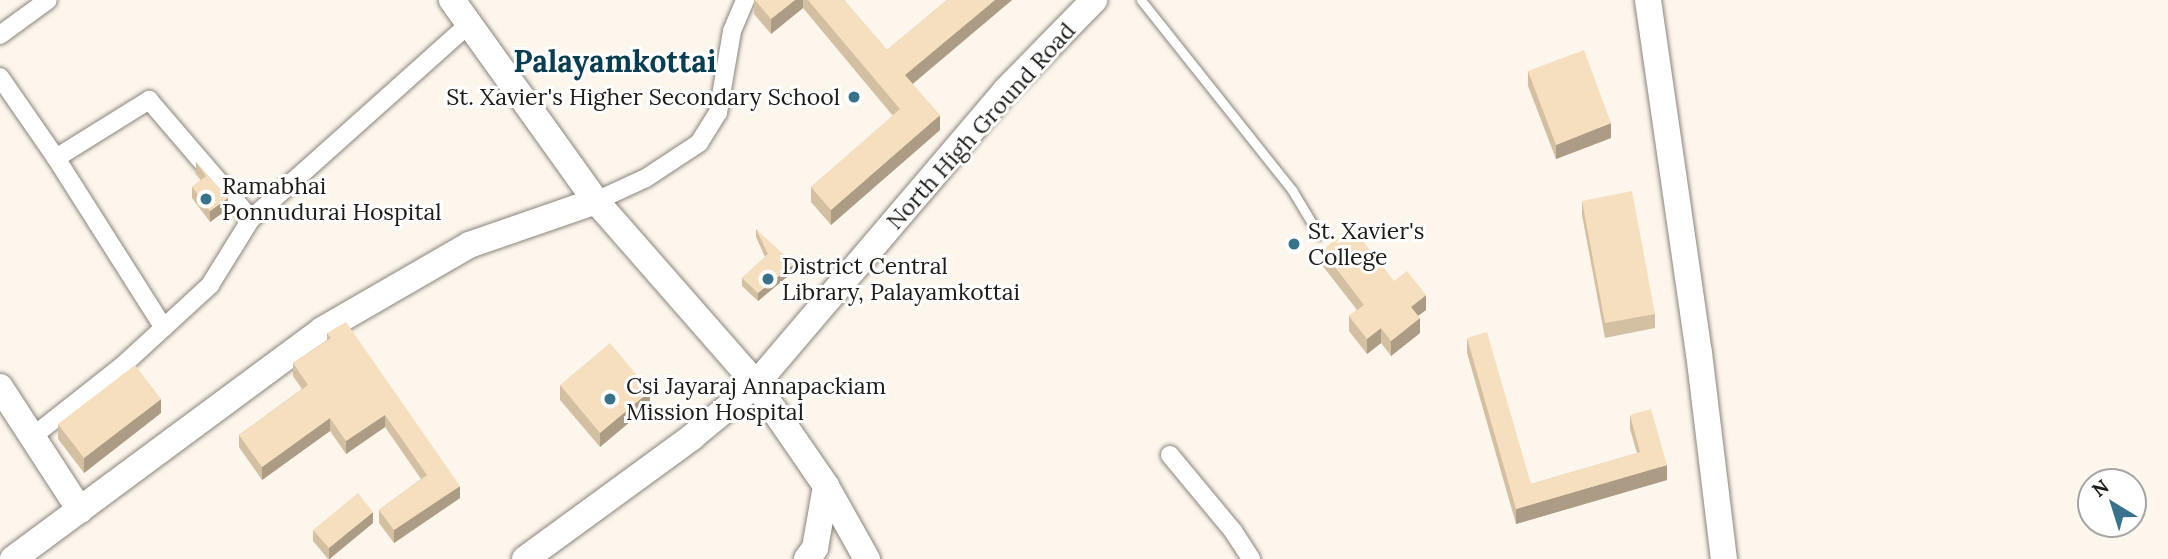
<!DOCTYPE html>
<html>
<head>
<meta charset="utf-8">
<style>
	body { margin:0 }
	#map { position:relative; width:2168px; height:559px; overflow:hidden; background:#fdf6ed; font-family:Lora,serif }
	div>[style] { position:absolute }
	.roads { filter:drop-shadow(0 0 2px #8a847c) drop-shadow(0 0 2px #8a847c) }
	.lane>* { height:9px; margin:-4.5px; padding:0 4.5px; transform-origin:4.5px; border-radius:4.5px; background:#fff }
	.street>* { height:18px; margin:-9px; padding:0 9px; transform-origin:9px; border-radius:9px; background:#fff }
	.secondary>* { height:26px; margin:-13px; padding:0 13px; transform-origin:13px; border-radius:13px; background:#fff }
	.wall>* { inset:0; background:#d3c0a3 }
	.shaded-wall>* { inset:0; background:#ac9c85 }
	.building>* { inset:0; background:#f5dfbe }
	.dots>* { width:19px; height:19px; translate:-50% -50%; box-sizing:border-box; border:4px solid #fff; border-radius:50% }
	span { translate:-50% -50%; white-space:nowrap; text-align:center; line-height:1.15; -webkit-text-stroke:6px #fff; paint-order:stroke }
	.poi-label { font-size:23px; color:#1f1d1a }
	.right { translate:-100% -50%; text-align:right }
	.left { translate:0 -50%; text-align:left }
	.street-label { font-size:23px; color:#1f1d1a }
	.district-label { font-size:30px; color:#093d4f; font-weight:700 }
	.north { position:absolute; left:2077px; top:468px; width:70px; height:70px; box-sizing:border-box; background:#fff; border:2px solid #a5a5a3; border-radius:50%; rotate:322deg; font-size:19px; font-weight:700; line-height:28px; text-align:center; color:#1f1d1a }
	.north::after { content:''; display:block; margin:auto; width:24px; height:32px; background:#38738b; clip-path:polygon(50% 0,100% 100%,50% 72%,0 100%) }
</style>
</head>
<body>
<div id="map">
	<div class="roads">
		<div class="lane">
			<div style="left:1141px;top:0;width:243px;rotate:51.5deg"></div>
			<div style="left:1292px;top:190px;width:52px;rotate:59deg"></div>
		</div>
		<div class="street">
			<div style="left:0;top:35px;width:59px;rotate:-36.1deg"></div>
			<div style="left:0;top:77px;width:98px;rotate:55.3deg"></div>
			<div style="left:56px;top:158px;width:201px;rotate:57.6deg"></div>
			<div style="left:56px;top:158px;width:110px;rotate:-31.9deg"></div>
			<div style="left:149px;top:100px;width:157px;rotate:49.4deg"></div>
			<div style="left:596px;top:201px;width:55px;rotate:-24.7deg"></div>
			<div style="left:646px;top:178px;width:64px;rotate:-33.4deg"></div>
			<div style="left:699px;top:143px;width:36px;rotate:-58deg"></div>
			<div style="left:718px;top:113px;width:83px;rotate:-80.3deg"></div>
			<div style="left:732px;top:31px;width:34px;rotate:-67deg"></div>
			<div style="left:32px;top:437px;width:115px;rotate:-38.3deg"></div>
			<div style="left:122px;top:366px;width:120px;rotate:-42.6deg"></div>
			<div style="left:210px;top:285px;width:78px;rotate:-58.2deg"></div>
			<div style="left:251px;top:219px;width:294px;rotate:-41.8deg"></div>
			<div style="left:1170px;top:455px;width:99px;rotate:50.3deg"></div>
			<div style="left:1233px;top:531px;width:33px;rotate:57deg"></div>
		</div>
		<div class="secondary">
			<div style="left:452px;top:0;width:247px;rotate:54.4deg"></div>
			<div style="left:596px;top:201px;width:243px;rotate:48.8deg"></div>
			<div style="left:756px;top:384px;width:124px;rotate:55.5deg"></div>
			<div style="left:826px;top:486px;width:84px;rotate:60.7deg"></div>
			<div style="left:1648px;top:0;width:357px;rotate:81.8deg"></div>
			<div style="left:1699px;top:353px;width:208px;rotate:83.1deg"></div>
			<div style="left:0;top:387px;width:147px;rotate:57deg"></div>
			<div style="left:13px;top:559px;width:385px;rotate:-36.5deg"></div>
			<div style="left:322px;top:330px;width:170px;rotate:-30deg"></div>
			<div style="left:469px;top:245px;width:134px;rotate:-19.1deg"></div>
			<div style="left:525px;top:559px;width:207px;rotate:-36.1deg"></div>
			<div style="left:692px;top:437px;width:83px;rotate:-39.6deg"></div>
			<div style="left:756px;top:384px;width:386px;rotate:-49.6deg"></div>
			<div style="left:1006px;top:90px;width:126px;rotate:-45.6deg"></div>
			<div style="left:807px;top:559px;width:14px;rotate:-54deg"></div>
			<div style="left:815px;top:548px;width:63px;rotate:-79.9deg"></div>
		</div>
	</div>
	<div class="wall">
		<div style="clip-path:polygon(754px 0,844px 0,887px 50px,947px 0,1012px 0,913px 84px,940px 130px,831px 225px,811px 202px,811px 187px,893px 116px,803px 8px,771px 34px,754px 14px)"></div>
		<div style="clip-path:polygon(1528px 71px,1611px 138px,1556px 159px,1528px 86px)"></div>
		<div style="clip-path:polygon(196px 162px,228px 198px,228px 209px,210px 222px,192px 198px,192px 187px,201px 180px,196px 174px)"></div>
		<div style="clip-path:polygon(1582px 201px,1655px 314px,1655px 328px,1605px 338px,1582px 215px)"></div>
		<div style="clip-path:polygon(756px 229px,794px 271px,758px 301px,742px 286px,742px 278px,765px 257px,756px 237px)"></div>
		<div style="clip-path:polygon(1322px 250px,1394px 281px,1426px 310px,1418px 316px,1420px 333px,1391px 356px,1381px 343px,1367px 354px,1349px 331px,1349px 316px,1357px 310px,1322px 265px)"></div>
		<div style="clip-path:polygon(327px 333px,460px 498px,394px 543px,379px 523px,379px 510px,421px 479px,385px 427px,346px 454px,330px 431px,262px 480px,239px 447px,239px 435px,302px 389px,293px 376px,293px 363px,327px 340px)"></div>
		<div style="clip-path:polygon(1467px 338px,1531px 484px,1637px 453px,1630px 429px,1630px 415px,1667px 480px,1516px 524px,1467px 353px)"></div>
		<div style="clip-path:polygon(560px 385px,650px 405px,600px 447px,560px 400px)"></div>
		<div style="clip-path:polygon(161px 413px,84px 473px,58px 439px,58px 424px)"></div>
		<div style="clip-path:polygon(373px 523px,330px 559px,328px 559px,313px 541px,313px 530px)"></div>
	</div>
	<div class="shaded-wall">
		<div style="clip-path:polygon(795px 0,803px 0,803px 8px,771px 34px,771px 19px)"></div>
		<div style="clip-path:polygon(995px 0,1012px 0,905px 90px,905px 75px)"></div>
		<div style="clip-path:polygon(940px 115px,940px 130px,831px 225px,831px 210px)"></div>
		<div style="clip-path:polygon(1611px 123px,1611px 138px,1556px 159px,1556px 145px)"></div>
		<div style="clip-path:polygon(228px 198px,228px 209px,210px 222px,210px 211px)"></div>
		<div style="clip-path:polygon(794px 264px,794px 271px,758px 301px,758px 293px)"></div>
		<div style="clip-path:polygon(1426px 295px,1426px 310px,1411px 321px,1411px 307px)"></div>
		<div style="clip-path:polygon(1420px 318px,1420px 333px,1391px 356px,1391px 341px)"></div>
		<div style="clip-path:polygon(1381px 328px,1381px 343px,1367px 354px,1367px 339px)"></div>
		<div style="clip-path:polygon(650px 391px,650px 405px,600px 447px,600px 433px)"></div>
		<div style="clip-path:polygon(161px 399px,161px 413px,84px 473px,84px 458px)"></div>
		<div style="clip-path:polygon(385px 415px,385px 427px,346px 454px,346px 441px)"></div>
		<div style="clip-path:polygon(330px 418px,330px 431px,262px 480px,262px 467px)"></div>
		<div style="clip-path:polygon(1667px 465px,1667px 480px,1516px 524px,1516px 509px)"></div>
		<div style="clip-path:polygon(460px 486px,460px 498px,394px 543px,394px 530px)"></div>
		<div style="clip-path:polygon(373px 512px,373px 523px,329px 559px,329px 548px)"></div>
	</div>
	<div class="building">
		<div style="clip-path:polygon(755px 0,795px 0,771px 19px)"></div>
		<div style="clip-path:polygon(808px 0,844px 0,887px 50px,947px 0,995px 0,905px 75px,940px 115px,831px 210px,811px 187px,900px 109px)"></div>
		<div style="clip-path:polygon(1584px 50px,1611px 123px,1556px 145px,1528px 71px)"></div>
		<div style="clip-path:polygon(196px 162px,228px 198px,210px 211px,192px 187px,206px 176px)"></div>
		<div style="clip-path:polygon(1632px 191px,1655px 314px,1605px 323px,1582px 201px)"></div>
		<div style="clip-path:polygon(1352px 227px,1394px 281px,1407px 271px,1426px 295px,1411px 307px,1420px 318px,1391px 341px,1381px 328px,1367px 339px,1349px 316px,1364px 305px,1322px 250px)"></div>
		<div style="clip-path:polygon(756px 229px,794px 264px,758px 293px,742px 278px,768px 254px)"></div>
		<div style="clip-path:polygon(346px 322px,460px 486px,394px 530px,379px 510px,427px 475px,385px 415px,346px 441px,330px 418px,262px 467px,239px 435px,308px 385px,293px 363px,331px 338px,327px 333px)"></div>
		<div style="clip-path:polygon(1487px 332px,1531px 484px,1640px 452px,1630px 415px,1651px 409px,1667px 465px,1516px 509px,1467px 338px)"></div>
		<div style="clip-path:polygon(610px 343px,650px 391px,600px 433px,560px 385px)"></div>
		<div style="clip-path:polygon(135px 365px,161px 399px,84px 458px,58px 424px)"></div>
		<div style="clip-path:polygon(358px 493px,373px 512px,329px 548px,313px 530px)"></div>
	</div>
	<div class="dots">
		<div style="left:854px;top:97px;background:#38738b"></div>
		<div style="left:206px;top:199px;background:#38738b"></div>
		<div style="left:1294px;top:244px;background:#38738b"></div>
		<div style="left:768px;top:279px;background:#38738b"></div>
		<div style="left:610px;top:399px;background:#38738b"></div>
	</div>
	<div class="poi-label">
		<span class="right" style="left:840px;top:97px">St. Xavier's Higher Secondary School</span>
		<span class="left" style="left:222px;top:199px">Ramabhai<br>Ponnudurai Hospital</span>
		<span class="left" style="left:1308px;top:244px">St. Xavier's<br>College</span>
		<span class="left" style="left:782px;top:279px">District Central<br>Library, Palayamkottai</span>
		<span class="left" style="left:626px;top:399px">Csi Jayaraj Annapackiam<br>Mission Hospital</span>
	</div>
	<div class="street-label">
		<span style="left:981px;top:126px;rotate:-48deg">North High Ground Road</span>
	</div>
	<div class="district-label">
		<span style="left:615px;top:61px">Palayamkottai</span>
	</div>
	<div class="north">N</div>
</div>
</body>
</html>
